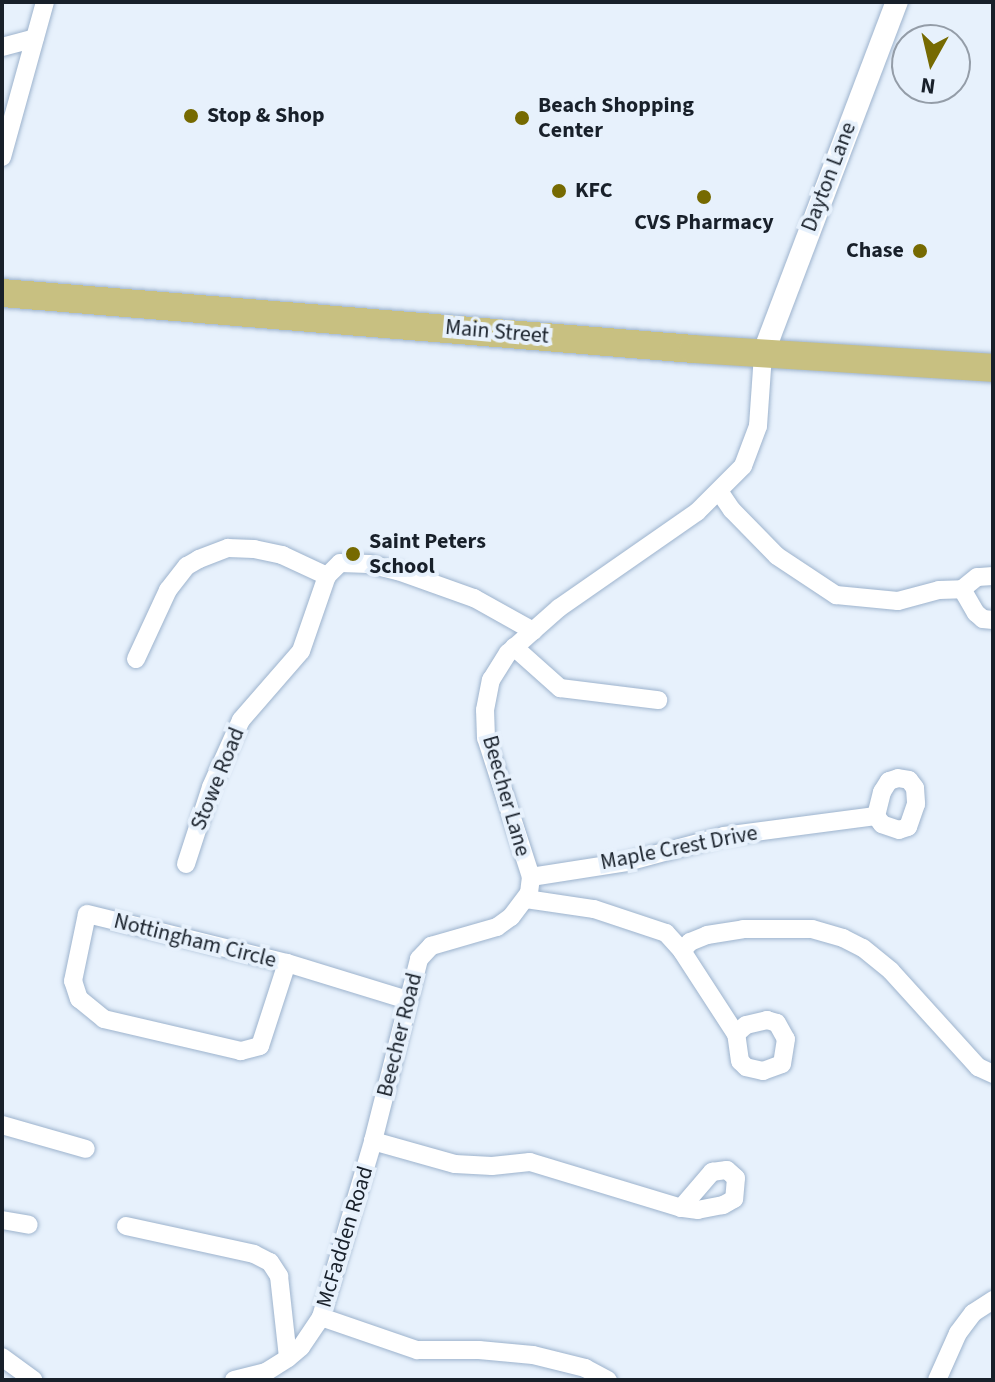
<!DOCTYPE html>
<html>
<head>
<meta charset="utf-8">
<style>
	body { margin:0 }
	#map { position:relative; width:995px; height:1382px; overflow:hidden; background:#e7f1fc; font-family:"Source Sans 3",sans-serif }
	div>[style] { position:absolute }
	.roads { filter:drop-shadow(0 0 2px #9db3cd) drop-shadow(0 0 2px #9db3cd) }
	.minor>* { height:18px; margin:-9px; padding:0 9px; transform-origin:9px; border-radius:9px; background:#fff }
	.tertiary>* { height:22px; margin:-11px; padding:0 11px; transform-origin:11px; border-radius:11px; background:#fff }
	.primary>* { height:28px; margin:-14px; padding:0 14px; transform-origin:14px; border-radius:14px; background:#c8c081 }
	.dots>* { width:22px; height:22px; translate:-50% -50%; box-sizing:border-box; border:4px solid #e7f1fc; border-radius:50% }
	span { translate:-50% -50%; white-space:nowrap; text-align:center; line-height:1.15; -webkit-text-stroke:8px #e7f1fc; paint-order:stroke }
	.poi-label { font-size:22px; color:#18202a; font-weight:700 }
	.left { translate:0 -50%; text-align:left }
	.right { translate:-100% -50%; text-align:right }
	.street-label { font-size:22px; color:#18202a }
	.frame { position:absolute; inset:0; border:4px solid #18202a; pointer-events:none }
	.north { position:absolute; left:891px; top:24px; width:80px; height:80px; box-sizing:border-box; background:#e7f1fc; border:2px solid #949da8; border-radius:50%; rotate:188deg; font-size:22px; font-weight:700; line-height:32px; text-align:center; color:#18202a }
	.north::after { content:''; display:block; margin:auto; width:28px; height:36px; background:#766a01; clip-path:polygon(50% 0,100% 100%,50% 72%,0 100%) }
</style>
</head>
<body>
<div id="map">
	<div class="roads">
		<div class="minor">
			<div style="left:2px;top:47px;width:34px;rotate:-15deg"></div>
			<div style="left:2px;top:157px;width:161px;rotate:-74.5deg"></div>
			<div style="left:719px;top:491px;width:23px;rotate:56deg"></div>
			<div style="left:732px;top:510px;width:64px;rotate:45.6deg"></div>
			<div style="left:777px;top:556px;width:71px;rotate:33.5deg"></div>
			<div style="left:836px;top:595px;width:62px;rotate:5.5deg"></div>
			<div style="left:898px;top:601px;width:42px;rotate:-15deg"></div>
			<div style="left:939px;top:590px;width:23px;rotate:-2deg"></div>
			<div style="left:993px;top:576px;width:16px;rotate:176deg"></div>
			<div style="left:977px;top:577px;width:19px;rotate:141deg"></div>
			<div style="left:962px;top:589px;width:28px;rotate:60deg"></div>
			<div style="left:976px;top:613px;width:9px;rotate:41deg"></div>
			<div style="left:983px;top:619px;width:10px;rotate:6deg"></div>
			<div style="left:514px;top:647px;width:62px;rotate:41.7deg"></div>
			<div style="left:560px;top:688px;width:99px;rotate:7deg"></div>
			<div style="left:136px;top:659px;width:76px;rotate:-65.1deg"></div>
			<div style="left:168px;top:590px;width:31px;rotate:-52deg"></div>
			<div style="left:187px;top:566px;width:14px;rotate:-30deg"></div>
			<div style="left:199px;top:559px;width:31px;rotate:-21deg"></div>
			<div style="left:228px;top:548px;width:26px;rotate:2deg"></div>
			<div style="left:254px;top:549px;width:29px;rotate:12deg"></div>
			<div style="left:282px;top:555px;width:50px;rotate:25deg"></div>
			<div style="left:898px;top:778px;width:11px;rotate:10deg"></div>
			<div style="left:909px;top:780px;width:10px;rotate:53deg"></div>
			<div style="left:915px;top:788px;width:16px;rotate:86deg"></div>
			<div style="left:916px;top:804px;width:24px;rotate:109deg"></div>
			<div style="left:908px;top:827px;width:9px;rotate:162deg"></div>
			<div style="left:899px;top:830px;width:18px;rotate:-161deg"></div>
			<div style="left:882px;top:824px;width:10px;rotate:-127deg"></div>
			<div style="left:876px;top:816px;width:25px;rotate:-76deg"></div>
			<div style="left:882px;top:792px;width:13px;rotate:-58deg"></div>
			<div style="left:889px;top:781px;width:9px;rotate:-18deg"></div>
			<div style="left:186px;top:864px;width:81px;rotate:-72deg"></div>
			<div style="left:211px;top:787px;width:73px;rotate:-65.9deg"></div>
			<div style="left:241px;top:720px;width:91px;rotate:-49deg"></div>
			<div style="left:301px;top:651px;width:79px;rotate:-70.9deg"></div>
			<div style="left:327px;top:576px;width:18px;rotate:-45deg"></div>
			<div style="left:340px;top:563px;width:29px;rotate:2deg"></div>
			<div style="left:369px;top:564px;width:30px;rotate:14deg"></div>
			<div style="left:398px;top:571px;width:81px;rotate:19.6deg"></div>
			<div style="left:474px;top:598px;width:68px;rotate:29.2deg"></div>
			<div style="left:531px;top:877px;width:97px;rotate:-8.9deg"></div>
			<div style="left:627px;top:862px;width:100px;rotate:-15deg"></div>
			<div style="left:724px;top:836px;width:153px;rotate:-7.5deg"></div>
			<div style="left:526px;top:899px;width:69px;rotate:8.4deg"></div>
			<div style="left:594px;top:909px;width:76px;rotate:18.4deg"></div>
			<div style="left:666px;top:933px;width:24px;rotate:48deg"></div>
			<div style="left:682px;top:951px;width:99px;rotate:57deg"></div>
			<div style="left:87px;top:914px;width:206px;rotate:13.8deg"></div>
			<div style="left:287px;top:963px;width:87px;rotate:108deg"></div>
			<div style="left:260px;top:1046px;width:20px;rotate:165deg"></div>
			<div style="left:241px;top:1051px;width:141px;rotate:-166.9deg"></div>
			<div style="left:104px;top:1019px;width:32px;rotate:-141deg"></div>
			<div style="left:79px;top:999px;width:19px;rotate:-108deg"></div>
			<div style="left:73px;top:981px;width:68px;rotate:-78.2deg"></div>
			<div style="left:682px;top:951px;width:12px;rotate:-48deg"></div>
			<div style="left:690px;top:942px;width:18px;rotate:-22deg"></div>
			<div style="left:707px;top:935px;width:36px;rotate:-9deg"></div>
			<div style="left:743px;top:929px;width:69px"></div>
			<div style="left:812px;top:929px;width:32px;rotate:16deg"></div>
			<div style="left:843px;top:938px;width:22px;rotate:27deg"></div>
			<div style="left:863px;top:948px;width:36px;rotate:39deg"></div>
			<div style="left:891px;top:971px;width:130px;rotate:47.8deg"></div>
			<div style="left:978px;top:1067px;width:17px;rotate:25deg"></div>
			<div style="left:287px;top:963px;width:126px;rotate:17.1deg"></div>
			<div style="left:767px;top:1020px;width:10px;rotate:17deg"></div>
			<div style="left:777px;top:1023px;width:18px;rotate:61deg"></div>
			<div style="left:786px;top:1039px;width:25px;rotate:99deg"></div>
			<div style="left:782px;top:1064px;width:20px;rotate:160deg"></div>
			<div style="left:763px;top:1071px;width:17px;rotate:-167deg"></div>
			<div style="left:746px;top:1067px;width:8px;rotate:-135deg"></div>
			<div style="left:740px;top:1061px;width:27px;rotate:-98deg"></div>
			<div style="left:736px;top:1034px;width:13px;rotate:-42deg"></div>
			<div style="left:746px;top:1025px;width:22px;rotate:-13deg"></div>
			<div style="left:2px;top:1125px;width:87px;rotate:15.9deg"></div>
			<div style="left:373px;top:1141px;width:85px;rotate:15.7deg"></div>
			<div style="left:455px;top:1164px;width:37px;rotate:3deg"></div>
			<div style="left:492px;top:1166px;width:38px;rotate:-6deg"></div>
			<div style="left:530px;top:1162px;width:158px;rotate:16.9deg"></div>
			<div style="left:727px;top:1170px;width:12px;rotate:42deg"></div>
			<div style="left:736px;top:1178px;width:21px;rotate:95deg"></div>
			<div style="left:734px;top:1199px;width:13px;rotate:151deg"></div>
			<div style="left:723px;top:1205px;width:25px;rotate:169deg"></div>
			<div style="left:698px;top:1210px;width:17px;rotate:-173deg"></div>
			<div style="left:681px;top:1208px;width:48px;rotate:-49.3deg"></div>
			<div style="left:712px;top:1172px;width:15px;rotate:-8deg"></div>
			<div style="left:2px;top:1220px;width:27px;rotate:10deg"></div>
			<div style="left:126px;top:1226px;width:131px;rotate:12.3deg"></div>
			<div style="left:254px;top:1254px;width:18px;rotate:27deg"></div>
			<div style="left:270px;top:1262px;width:17px;rotate:57deg"></div>
			<div style="left:279px;top:1276px;width:82px;rotate:83.7deg"></div>
			<div style="left:321px;top:1317px;width:102px;rotate:19deg"></div>
			<div style="left:417px;top:1350px;width:62px"></div>
			<div style="left:479px;top:1350px;width:54px;rotate:5.3deg"></div>
			<div style="left:533px;top:1355px;width:54px;rotate:14deg"></div>
			<div style="left:585px;top:1368px;width:26px;rotate:28deg"></div>
			<div style="left:2px;top:1357px;width:39px;rotate:36deg"></div>
			<div style="left:234px;top:1380px;width:33px;rotate:-14deg"></div>
			<div style="left:266px;top:1372px;width:26px;rotate:-32deg"></div>
			<div style="left:288px;top:1358px;width:17px;rotate:-40deg"></div>
			<div style="left:301px;top:1347px;width:36px;rotate:-56deg"></div>
			<div style="left:321px;top:1317px;width:184px;rotate:-73.5deg"></div>
			<div style="left:373px;top:1141px;width:188px;rotate:-75.8deg"></div>
			<div style="left:419px;top:959px;width:18px;rotate:-47deg"></div>
			<div style="left:431px;top:946px;width:69px;rotate:-16.1deg"></div>
			<div style="left:497px;top:927px;width:17px;rotate:-36deg"></div>
			<div style="left:511px;top:917px;width:30px;rotate:-53deg"></div>
			<div style="left:529px;top:893px;width:16px;rotate:-83deg"></div>
			<div style="left:531px;top:877px;width:146px;rotate:-107.9deg"></div>
			<div style="left:486px;top:738px;width:28px;rotate:-92deg"></div>
			<div style="left:485px;top:710px;width:31px;rotate:-79deg"></div>
			<div style="left:491px;top:680px;width:32px;rotate:-58deg"></div>
			<div style="left:508px;top:653px;width:68px;rotate:-41.4deg"></div>
			<div style="left:559px;top:608px;width:168px;rotate:-34.8deg"></div>
			<div style="left:697px;top:512px;width:65px;rotate:-45deg"></div>
			<div style="left:743px;top:466px;width:43px;rotate:-69.4deg"></div>
			<div style="left:758px;top:426px;width:72px;rotate:-86deg"></div>
			<div style="left:937px;top:1380px;width:51px;rotate:-65.9deg"></div>
			<div style="left:958px;top:1333px;width:25px;rotate:-53deg"></div>
			<div style="left:973px;top:1313px;width:24px;rotate:-33deg"></div>
		</div>
		<div class="tertiary">
			<div style="left:763px;top:354px;width:377px;rotate:-69.2deg"></div>
		</div>
		<div class="primary">
			<div style="left:2px;top:293px;width:693px;rotate:4.63deg"></div>
			<div style="left:693px;top:349px;width:301px;rotate:3.6deg"></div>
		</div>
	</div>
	<div class="dots">
		<div style="left:191px;top:116px;background:#766a01"></div>
		<div style="left:522px;top:118px;background:#766a01"></div>
		<div style="left:559px;top:191px;background:#766a01"></div>
		<div style="left:704px;top:197px;background:#766a01"></div>
		<div style="left:920px;top:251px;background:#766a01"></div>
		<div style="left:353px;top:554px;background:#766a01"></div>
	</div>
	<div class="poi-label">
		<span class="left" style="left:538px;top:118px">Beach Shopping<br>Center</span>
		<span class="left" style="left:207px;top:116px">Stop &amp; Shop</span>
		<span class="left" style="left:575px;top:191px">KFC</span>
		<span style="left:704px;top:223px">CVS Pharmacy</span>
		<span class="right" style="left:904px;top:251px">Chase</span>
		<span class="left" style="left:369px;top:554px">Saint Peters<br>School</span>
	</div>
	<div class="street-label">
		<span style="left:829px;top:177px;rotate:-69deg">Dayton Lane</span>
		<span style="left:497px;top:332px;rotate:5deg">Main Street</span>
		<span style="left:218px;top:779px;rotate:-68deg">Stowe Road</span>
		<span style="left:506px;top:796px;rotate:74deg">Beecher Lane</span>
		<span style="left:679px;top:848px;rotate:-11deg">Maple Crest Drive</span>
		<span style="left:195px;top:941px;rotate:14deg">Nottingham Circle</span>
		<span style="left:400px;top:1035px;rotate:-76deg">Beecher Road</span>
		<span style="left:345px;top:1237px;rotate:-73deg">McFadden Road</span>
	</div>
	<div class="frame"></div>
	<div class="north">N</div>
</div>
</body>
</html>
